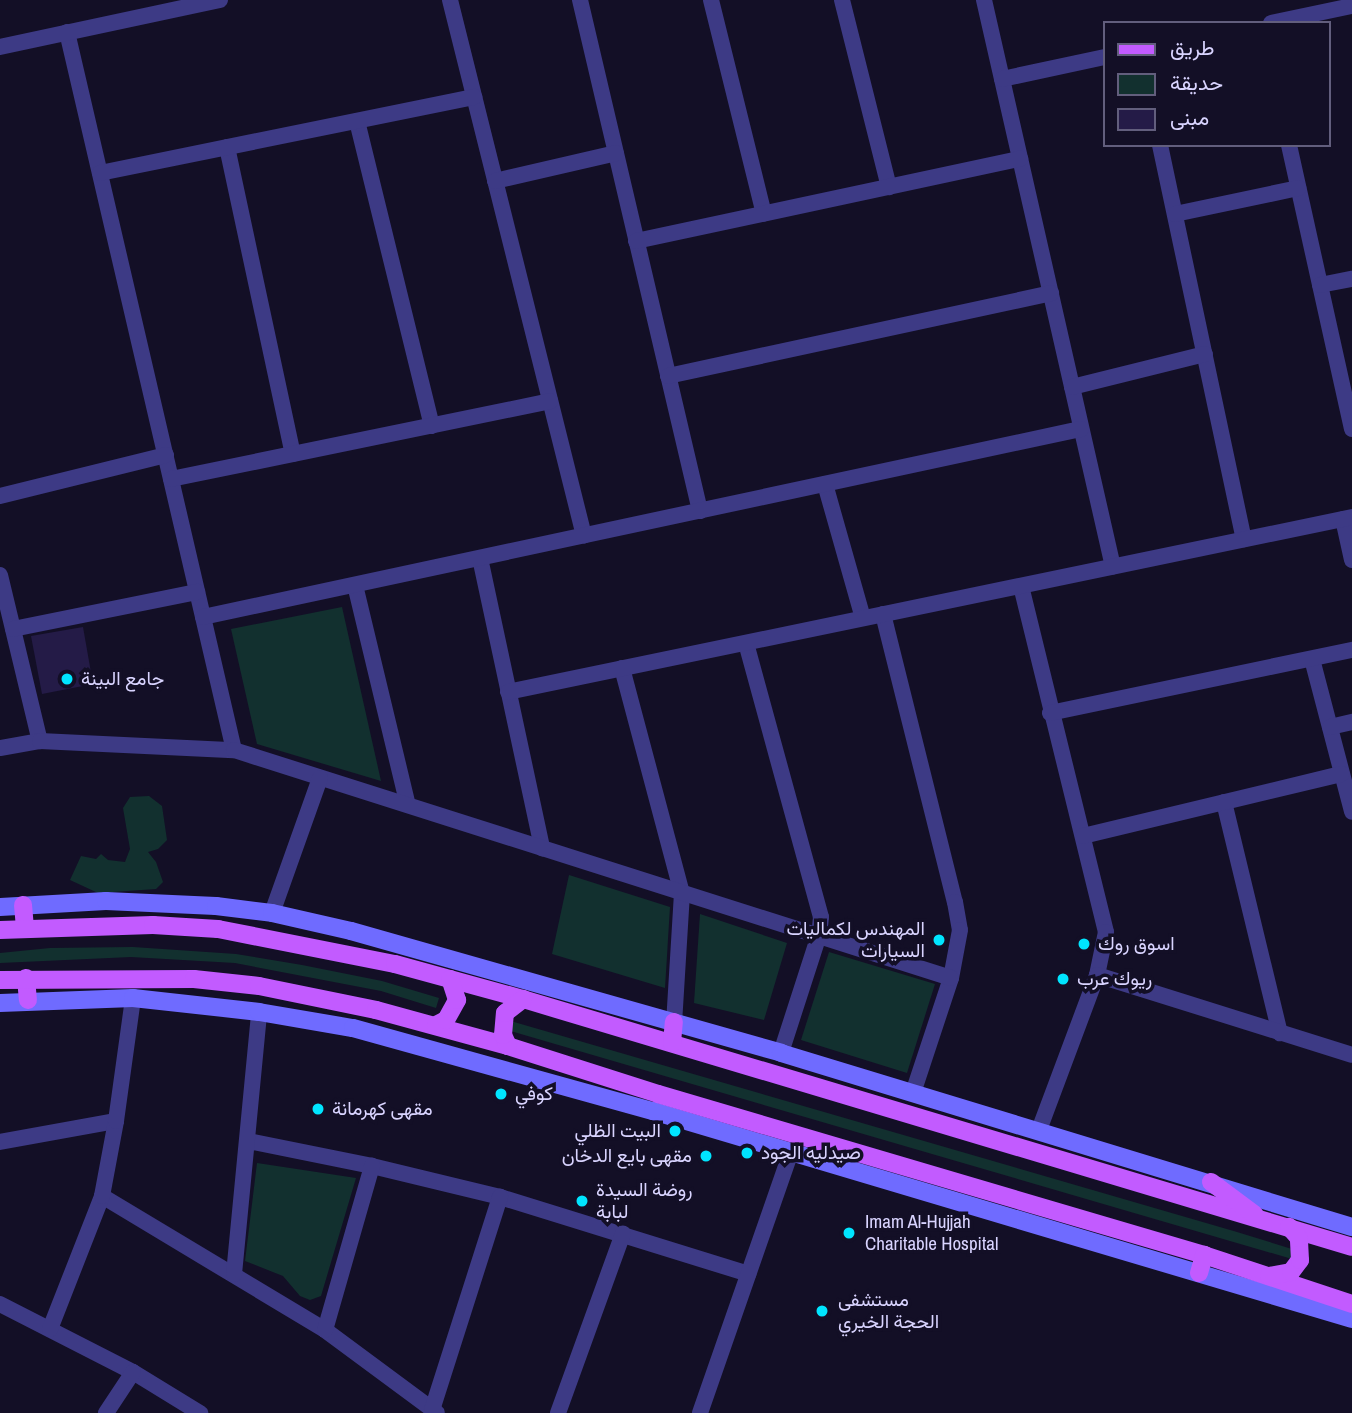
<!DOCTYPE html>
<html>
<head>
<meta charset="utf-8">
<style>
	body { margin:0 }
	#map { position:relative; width:1352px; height:1413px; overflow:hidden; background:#130f26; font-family:"Archivo Narrow",Vazirmatn,sans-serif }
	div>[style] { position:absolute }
	.green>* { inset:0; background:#12302f }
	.building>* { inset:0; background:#241b47 }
	.street>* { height:16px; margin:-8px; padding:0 8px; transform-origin:8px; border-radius:8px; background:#3d3a85 }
	.secondary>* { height:18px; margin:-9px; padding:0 9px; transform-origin:9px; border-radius:9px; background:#6f6bff }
	.primary>* { height:18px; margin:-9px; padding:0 9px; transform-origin:9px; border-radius:9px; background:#c25bff }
	.dots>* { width:19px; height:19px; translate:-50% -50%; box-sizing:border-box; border:4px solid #130f26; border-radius:50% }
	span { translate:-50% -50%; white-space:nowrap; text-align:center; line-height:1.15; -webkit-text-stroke:7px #130f26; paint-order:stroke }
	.poi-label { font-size:19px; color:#d9d4ff }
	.left { translate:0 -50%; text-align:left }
	.right { translate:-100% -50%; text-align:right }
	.legend { position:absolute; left:1103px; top:21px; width:228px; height:126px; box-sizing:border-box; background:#130f26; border:2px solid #625e7d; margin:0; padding:9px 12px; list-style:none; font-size:21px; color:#d9d4ff }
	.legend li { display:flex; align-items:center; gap:14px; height:35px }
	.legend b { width:35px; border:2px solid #625e7d }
</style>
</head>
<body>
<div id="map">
	<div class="green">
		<div style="clip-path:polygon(342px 607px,381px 781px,257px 744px,231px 629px)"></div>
		<div style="clip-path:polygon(149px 796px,162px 806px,167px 840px,158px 849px,148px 852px,156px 862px,163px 882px,156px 889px,98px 893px,70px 880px,81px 856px,96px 859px,101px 854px,108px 860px,125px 862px,130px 849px,123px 808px,130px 797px)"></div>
		<div style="clip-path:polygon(569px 875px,670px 907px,665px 988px,552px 954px)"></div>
		<div style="clip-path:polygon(700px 914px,787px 943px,764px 1020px,694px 1003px)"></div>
		<div style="clip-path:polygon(133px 947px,236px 954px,302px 965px,382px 981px,439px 998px,436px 1008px,381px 991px,235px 963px,131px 957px,0 963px,0 953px,50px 948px)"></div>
		<div style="clip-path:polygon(829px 952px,935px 984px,907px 1073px,801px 1040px)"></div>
		<div style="clip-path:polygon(504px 1019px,1237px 1232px,1295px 1250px,1292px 1259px,500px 1028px)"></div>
		<div style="clip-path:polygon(257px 1163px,356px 1178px,321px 1296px,310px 1300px,300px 1296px,283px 1276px,245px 1261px)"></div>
	</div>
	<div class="building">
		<div style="clip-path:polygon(83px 627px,93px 684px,42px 694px,31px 636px)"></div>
	</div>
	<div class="street">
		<div style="left:450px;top:0;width:552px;rotate:75.96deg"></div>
		<div style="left:580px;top:0;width:525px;rotate:76.78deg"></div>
		<div style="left:711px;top:0;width:220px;rotate:76.1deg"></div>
		<div style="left:842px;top:0;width:193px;rotate:75.9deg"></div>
		<div style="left:984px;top:0;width:581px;rotate:77.18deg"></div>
		<div style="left:1271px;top:23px;width:83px;rotate:-11.9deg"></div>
		<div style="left:67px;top:32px;width:737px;rotate:76.91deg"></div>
		<div style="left:0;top:47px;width:225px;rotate:-12.1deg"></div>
		<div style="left:1002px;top:79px;width:105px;rotate:-12.1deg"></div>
		<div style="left:357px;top:121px;width:314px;rotate:76.2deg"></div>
		<div style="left:1160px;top:145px;width:403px;rotate:78deg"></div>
		<div style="left:1289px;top:145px;width:291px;rotate:77.5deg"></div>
		<div style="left:227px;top:147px;width:314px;rotate:77.9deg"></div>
		<div style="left:100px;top:173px;width:382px;rotate:-11.5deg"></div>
		<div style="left:495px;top:181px;width:124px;rotate:-13deg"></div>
		<div style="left:1175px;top:214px;width:126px;rotate:-11.9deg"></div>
		<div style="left:636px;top:241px;width:393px;rotate:-12.1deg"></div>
		<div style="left:1320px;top:285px;width:33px;rotate:-11deg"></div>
		<div style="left:668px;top:376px;width:392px;rotate:-12.2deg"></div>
		<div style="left:1072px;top:387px;width:137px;rotate:-13.9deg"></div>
		<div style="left:171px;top:479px;width:387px;rotate:-11.6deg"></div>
		<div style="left:825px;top:484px;width:139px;rotate:74.2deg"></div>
		<div style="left:0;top:496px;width:171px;rotate:-13.9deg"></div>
		<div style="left:1343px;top:519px;width:42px;rotate:77.6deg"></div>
		<div style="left:480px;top:558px;width:297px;rotate:77.9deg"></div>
		<div style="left:0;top:575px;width:171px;rotate:76.5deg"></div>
		<div style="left:355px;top:585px;width:226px;rotate:76.5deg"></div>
		<div style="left:1021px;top:586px;width:356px;rotate:76.2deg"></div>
		<div style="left:1106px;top:932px;width:44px;rotate:101.8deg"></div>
		<div style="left:1097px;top:975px;width:165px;rotate:110.5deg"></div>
		<div style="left:883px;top:614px;width:297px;rotate:76deg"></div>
		<div style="left:955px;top:902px;width:28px;rotate:80deg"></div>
		<div style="left:960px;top:930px;width:49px;rotate:100.6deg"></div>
		<div style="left:951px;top:978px;width:121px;rotate:108.3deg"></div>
		<div style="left:203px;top:617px;width:898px;rotate:-12.09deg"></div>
		<div style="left:13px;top:629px;width:188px;rotate:-11.4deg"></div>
		<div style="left:746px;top:643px;width:284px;rotate:74.7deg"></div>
		<div style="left:821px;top:917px;width:18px;rotate:96deg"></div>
		<div style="left:819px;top:935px;width:124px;rotate:107.9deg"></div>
		<div style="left:1312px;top:659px;width:158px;rotate:75.3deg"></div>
		<div style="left:622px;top:668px;width:233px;rotate:75.1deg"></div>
		<div style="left:682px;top:893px;width:129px;rotate:93.5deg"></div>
		<div style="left:508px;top:692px;width:862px;rotate:-11.71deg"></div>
		<div style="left:1050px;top:713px;width:309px;rotate:-11.8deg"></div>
		<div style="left:1330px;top:727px;width:23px;rotate:-13deg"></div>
		<div style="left:0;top:748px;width:41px;rotate:-9.9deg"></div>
		<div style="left:40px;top:741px;width:194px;rotate:2.7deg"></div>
		<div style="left:234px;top:750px;width:752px;rotate:17.64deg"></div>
		<div style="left:1224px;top:802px;width:238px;rotate:76.4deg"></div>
		<div style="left:1083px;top:836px;width:266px;rotate:-13.5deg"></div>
		<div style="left:272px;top:913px;width:143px;rotate:-70.4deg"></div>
		<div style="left:1097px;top:975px;width:267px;rotate:17.4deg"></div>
		<div style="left:248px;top:1141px;width:126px;rotate:11.4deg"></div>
		<div style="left:372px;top:1166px;width:132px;rotate:13.6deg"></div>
		<div style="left:500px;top:1197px;width:260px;rotate:17.2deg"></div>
		<div style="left:0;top:1142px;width:118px;rotate:-10.3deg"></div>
		<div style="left:102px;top:1196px;width:260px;rotate:31deg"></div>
		<div style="left:325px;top:1330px;width:139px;rotate:36.5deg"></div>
		<div style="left:234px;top:1274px;width:263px;rotate:-84.5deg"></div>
		<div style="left:0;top:1304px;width:149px;rotate:27.1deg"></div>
		<div style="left:133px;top:1372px;width:79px;rotate:31.5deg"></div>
		<div style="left:50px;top:1329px;width:143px;rotate:-68.6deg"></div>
		<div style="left:102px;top:1196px;width:76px;rotate:-79.4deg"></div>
		<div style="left:116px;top:1121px;width:124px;rotate:-82.1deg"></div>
		<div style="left:325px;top:1330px;width:171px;rotate:-74deg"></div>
		<div style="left:432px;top:1410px;width:224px;rotate:-72.3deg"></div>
		<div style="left:106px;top:1413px;width:49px;rotate:-56.6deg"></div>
		<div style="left:558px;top:1413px;width:191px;rotate:-70.1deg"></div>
		<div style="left:700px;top:1413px;width:277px;rotate:-70.8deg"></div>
	</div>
	<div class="secondary">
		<div style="left:0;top:907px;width:106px;rotate:-3.2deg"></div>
		<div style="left:106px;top:901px;width:110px;rotate:2.6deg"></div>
		<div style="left:216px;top:906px;width:56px;rotate:7.1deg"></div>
		<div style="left:272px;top:913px;width:81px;rotate:12.8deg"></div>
		<div style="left:351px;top:931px;width:447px;rotate:15.8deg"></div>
		<div style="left:781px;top:1053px;width:597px;rotate:16.95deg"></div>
		<div style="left:0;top:1003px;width:133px;rotate:-2.2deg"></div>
		<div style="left:133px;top:998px;width:127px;rotate:6.3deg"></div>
		<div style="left:259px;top:1012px;width:95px;rotate:9.7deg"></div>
		<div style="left:353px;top:1028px;width:311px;rotate:15.5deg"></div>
		<div style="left:653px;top:1111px;width:729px;rotate:16.57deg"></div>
	</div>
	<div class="primary">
		<div style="left:23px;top:905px;width:23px;rotate:85deg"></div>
		<div style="left:0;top:930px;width:153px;rotate:-1.9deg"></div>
		<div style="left:153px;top:925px;width:65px;rotate:3.5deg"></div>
		<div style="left:218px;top:929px;width:180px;rotate:11.2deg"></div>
		<div style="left:395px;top:964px;width:133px;rotate:15.3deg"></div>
		<div style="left:523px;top:999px;width:865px;rotate:16.65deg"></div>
		<div style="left:26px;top:978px;width:22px;rotate:85deg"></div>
		<div style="left:0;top:980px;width:194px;rotate:-0.3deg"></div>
		<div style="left:194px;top:979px;width:65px;rotate:6.1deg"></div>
		<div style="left:259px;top:986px;width:119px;rotate:11.6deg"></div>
		<div style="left:376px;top:1010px;width:137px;rotate:15.3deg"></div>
		<div style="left:508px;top:1046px;width:157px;rotate:17.7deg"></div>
		<div style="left:658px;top:1094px;width:569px;rotate:16.43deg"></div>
		<div style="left:1204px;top:1255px;width:156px;rotate:18.3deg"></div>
		<div style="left:436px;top:1025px;width:11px;rotate:-27deg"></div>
		<div style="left:446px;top:1020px;width:23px;rotate:-61deg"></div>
		<div style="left:457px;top:1000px;width:22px;rotate:-108deg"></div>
		<div style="left:672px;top:1043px;width:21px;rotate:-85deg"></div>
		<div style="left:508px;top:1046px;width:12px;rotate:-114deg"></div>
		<div style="left:503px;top:1035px;width:22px;rotate:-85deg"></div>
		<div style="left:505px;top:1013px;width:23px;rotate:-38deg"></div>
		<div style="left:1211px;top:1182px;width:54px;rotate:36.7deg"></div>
		<div style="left:1199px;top:1273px;width:19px;rotate:-74deg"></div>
		<div style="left:1269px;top:1276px;width:22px;rotate:-10deg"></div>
		<div style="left:1291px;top:1272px;width:15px;rotate:-53deg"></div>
		<div style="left:1300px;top:1260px;width:22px;rotate:-93deg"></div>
		<div style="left:1299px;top:1238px;width:15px;rotate:-132deg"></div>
	</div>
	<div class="dots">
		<div style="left:67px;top:679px;background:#00e5ff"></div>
		<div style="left:939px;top:940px;background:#00e5ff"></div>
		<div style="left:1084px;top:944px;background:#00e5ff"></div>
		<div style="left:1063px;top:979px;background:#00e5ff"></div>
		<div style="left:501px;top:1094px;background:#00e5ff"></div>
		<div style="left:318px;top:1109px;background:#00e5ff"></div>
		<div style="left:675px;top:1131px;background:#00e5ff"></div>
		<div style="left:747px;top:1153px;background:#00e5ff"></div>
		<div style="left:706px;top:1156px;background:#00e5ff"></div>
		<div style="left:582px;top:1201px;background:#00e5ff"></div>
		<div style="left:849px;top:1233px;background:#00e5ff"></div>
		<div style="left:822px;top:1311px;background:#00e5ff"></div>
	</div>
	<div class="poi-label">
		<span class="left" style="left:81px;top:679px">جامع البينة</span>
		<span class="right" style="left:925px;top:940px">المهندس لكماليات<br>السيارات</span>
		<span class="left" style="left:1098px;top:944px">اسوق روك</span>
		<span class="left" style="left:1077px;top:979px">ريوك عرب</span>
		<span class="left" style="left:515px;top:1094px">كوفي</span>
		<span class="left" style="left:332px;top:1109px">مقهى كهرمانة</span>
		<span class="right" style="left:661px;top:1131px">البيت الظلي</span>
		<span class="left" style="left:761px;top:1153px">صيدليه الجود</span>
		<span class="right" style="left:692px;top:1156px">مقهى بايع الدخان</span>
		<span class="left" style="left:596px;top:1201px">روضة السيدة<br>لبابة</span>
		<span class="left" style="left:865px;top:1233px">Imam Al-Hujjah<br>Charitable Hospital</span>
		<span class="left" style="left:838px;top:1311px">مستشفى<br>الحجة الخيري</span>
	</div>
	<ul class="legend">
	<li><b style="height:9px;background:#c25bff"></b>طريق</li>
	<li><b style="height:19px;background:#12302f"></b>حديقة</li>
	<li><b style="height:19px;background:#241b47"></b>مبنى</li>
	</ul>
</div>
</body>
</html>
